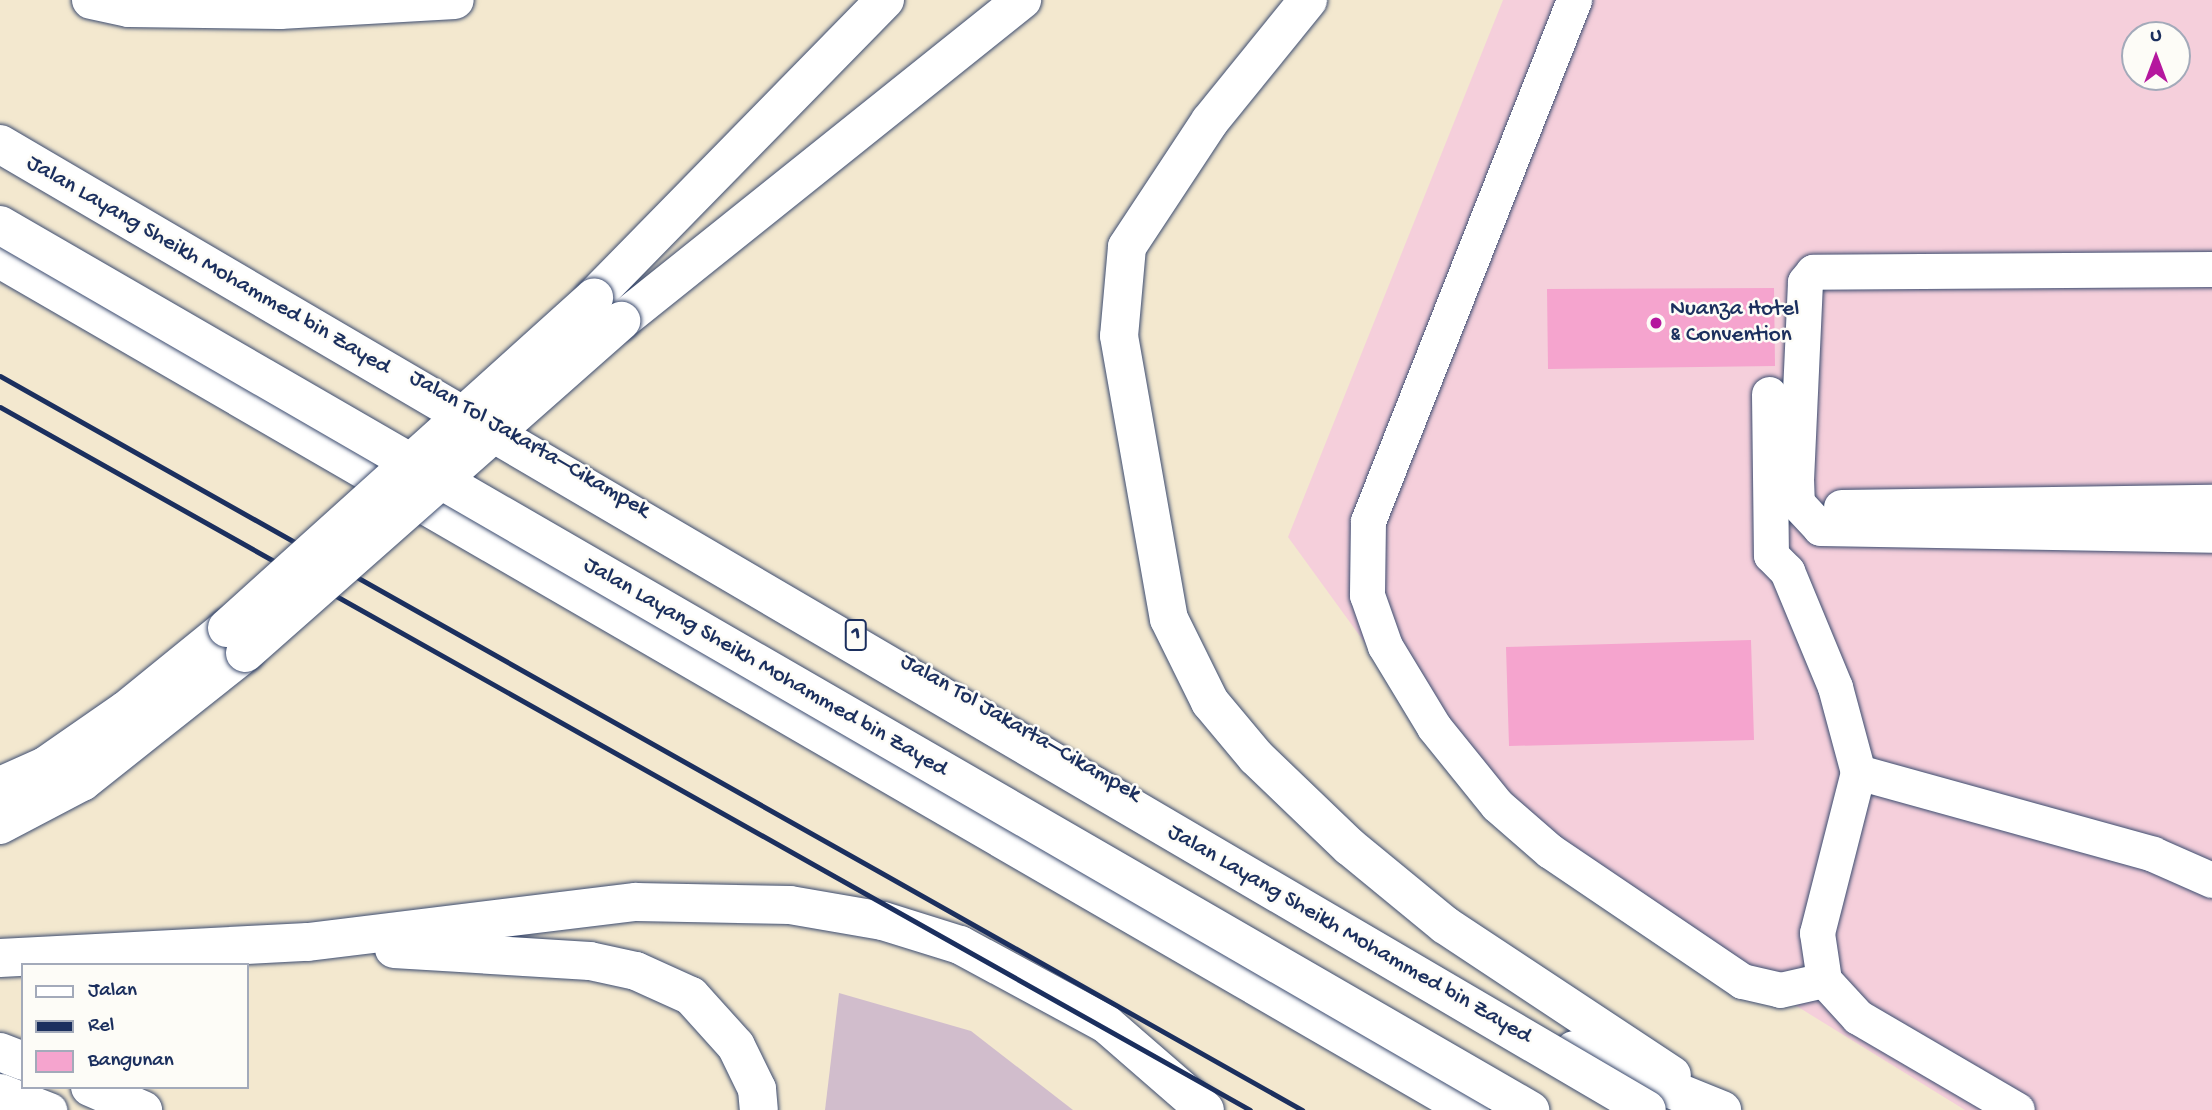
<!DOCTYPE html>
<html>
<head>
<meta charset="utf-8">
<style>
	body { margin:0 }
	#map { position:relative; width:2212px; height:1110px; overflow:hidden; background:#f3e8cf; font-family:"Gochi Hand",sans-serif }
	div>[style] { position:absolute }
	.built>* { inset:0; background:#f5cfdb }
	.industrial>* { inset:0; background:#d1bdcc }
	.building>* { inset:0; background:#f5a4ce }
	.roads { filter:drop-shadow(0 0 2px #3b4b6f) drop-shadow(0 0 2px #3b4b6f) }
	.minor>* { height:35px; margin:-17.5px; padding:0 17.5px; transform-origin:17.5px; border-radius:17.5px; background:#fff }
	.highway>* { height:38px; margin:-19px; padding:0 19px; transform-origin:19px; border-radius:19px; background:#fff }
	.rail>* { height:5px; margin:-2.5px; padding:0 2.5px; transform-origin:2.5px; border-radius:2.5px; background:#1b2f5e }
	.bridges { filter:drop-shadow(0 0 2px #3b4b6f) drop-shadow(0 0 2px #3b4b6f) }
	.highway-bridge>* { height:38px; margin:-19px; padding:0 19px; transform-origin:19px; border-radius:19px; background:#fff }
	.dots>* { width:19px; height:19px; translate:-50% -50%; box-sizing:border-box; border:4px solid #fdfcf7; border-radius:50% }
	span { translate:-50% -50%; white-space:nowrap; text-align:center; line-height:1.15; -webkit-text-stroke:5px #fdfcf7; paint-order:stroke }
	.shield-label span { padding:2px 5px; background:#fdfcf7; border:2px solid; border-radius:5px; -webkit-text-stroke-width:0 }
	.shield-label { font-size:21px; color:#1b2f5e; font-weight:700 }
	.street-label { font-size:23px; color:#1b2f5e }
	.poi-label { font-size:23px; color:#1b2f5e }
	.left { translate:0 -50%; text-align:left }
	.legend { position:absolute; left:21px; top:963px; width:228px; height:126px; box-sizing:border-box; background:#fdfcf7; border:2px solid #a3aaba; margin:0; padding:9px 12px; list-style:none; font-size:21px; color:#1b2f5e }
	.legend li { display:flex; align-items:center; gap:14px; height:35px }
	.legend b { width:35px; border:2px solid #a3aaba }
	.north { position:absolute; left:2121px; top:21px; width:70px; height:70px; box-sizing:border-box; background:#fdfcf7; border:2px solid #a3aaba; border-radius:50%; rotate:0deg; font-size:19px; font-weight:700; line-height:28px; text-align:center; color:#1b2f5e }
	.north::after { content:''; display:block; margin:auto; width:24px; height:32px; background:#b5179e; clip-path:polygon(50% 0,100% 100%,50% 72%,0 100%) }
</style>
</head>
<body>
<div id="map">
	<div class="built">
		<div style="clip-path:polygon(evenodd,1503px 0,2212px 0,2212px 1110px,1965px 1110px,1492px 818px,1288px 537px,1503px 0,2135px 35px,2177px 35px,2177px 77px,2135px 77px,2135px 35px)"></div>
	</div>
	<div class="industrial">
		<div style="clip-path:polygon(839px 993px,971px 1031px,1073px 1110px,825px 1110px)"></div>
	</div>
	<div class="building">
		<div style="clip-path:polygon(1774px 288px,1775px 366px,1548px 369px,1547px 289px)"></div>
		<div style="clip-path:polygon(1751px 640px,1754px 740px,1509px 746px,1506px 647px)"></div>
	</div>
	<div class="roads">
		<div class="minor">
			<div style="left:1574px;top:0;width:560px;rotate:111.57deg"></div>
			<div style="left:1368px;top:521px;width:74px;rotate:90.8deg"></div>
			<div style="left:1367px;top:595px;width:54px;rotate:70.6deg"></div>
			<div style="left:1385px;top:646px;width:95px;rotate:58.8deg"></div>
			<div style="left:1434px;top:727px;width:100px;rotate:51.1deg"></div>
			<div style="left:1497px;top:805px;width:70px;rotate:41deg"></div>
			<div style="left:1550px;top:851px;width:232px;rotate:34.1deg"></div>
			<div style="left:1742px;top:981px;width:39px;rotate:13deg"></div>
			<div style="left:1780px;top:990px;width:45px;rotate:-12.8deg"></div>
			<div style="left:2212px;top:269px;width:399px;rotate:179.6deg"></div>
			<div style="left:1813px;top:272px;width:13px;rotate:129deg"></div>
			<div style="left:1805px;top:282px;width:196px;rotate:92.6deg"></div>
			<div style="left:1796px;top:478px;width:25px;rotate:88deg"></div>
			<div style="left:1797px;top:503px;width:34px;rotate:47deg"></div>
			<div style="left:1820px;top:528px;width:392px;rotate:1deg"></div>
			<div style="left:1769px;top:394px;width:161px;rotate:89.3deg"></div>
			<div style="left:1771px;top:555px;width:23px;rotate:45deg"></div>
			<div style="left:1787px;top:571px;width:126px;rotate:67.5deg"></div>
			<div style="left:1835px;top:687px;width:88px;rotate:74.9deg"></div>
			<div style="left:1858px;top:772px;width:166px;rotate:104.3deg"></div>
			<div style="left:1817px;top:933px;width:48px;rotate:81.5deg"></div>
			<div style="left:1824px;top:980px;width:50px;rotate:47.4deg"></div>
			<div style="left:1858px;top:1017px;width:184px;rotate:30.3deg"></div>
			<div style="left:1841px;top:507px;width:371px;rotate:-0.8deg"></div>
			<div style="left:1858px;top:772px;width:306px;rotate:15.5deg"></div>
			<div style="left:2153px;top:854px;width:64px;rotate:23.8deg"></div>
			<div style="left:0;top:1091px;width:53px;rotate:21.2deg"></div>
		</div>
		<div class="highway">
			<div style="left:91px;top:0;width:39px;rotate:12deg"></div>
			<div style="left:129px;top:8px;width:151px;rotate:0.8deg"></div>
			<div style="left:280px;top:10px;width:175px;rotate:-3.3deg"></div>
			<div style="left:1308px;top:0;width:156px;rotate:129deg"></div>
			<div style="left:1210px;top:121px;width:151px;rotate:123.4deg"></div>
			<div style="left:1127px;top:247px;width:89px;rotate:95.1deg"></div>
			<div style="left:1119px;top:336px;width:287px;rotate:80deg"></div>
			<div style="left:1169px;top:619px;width:93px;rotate:63.7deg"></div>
			<div style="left:1210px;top:702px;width:72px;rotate:50.1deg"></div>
			<div style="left:1256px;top:757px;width:130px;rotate:43.8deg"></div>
			<div style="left:1350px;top:847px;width:123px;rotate:39.4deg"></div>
			<div style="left:1445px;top:925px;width:272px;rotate:33.5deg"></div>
			<div style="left:0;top:259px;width:1699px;rotate:30.07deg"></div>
			<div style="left:594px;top:297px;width:416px;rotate:-45.6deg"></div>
			<div style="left:621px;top:321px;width:514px;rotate:-38.68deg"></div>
			<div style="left:0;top:786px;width:49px;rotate:-24deg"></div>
			<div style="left:45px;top:766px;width:98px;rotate:-34.7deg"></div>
			<div style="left:126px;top:710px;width:130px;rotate:-39.1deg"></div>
			<div style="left:0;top:825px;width:93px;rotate:-27.7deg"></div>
			<div style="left:82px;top:782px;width:208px;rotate:-38.4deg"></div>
			<div style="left:394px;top:949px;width:196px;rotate:3.5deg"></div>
			<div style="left:590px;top:961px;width:47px;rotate:12.3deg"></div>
			<div style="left:636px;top:971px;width:60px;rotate:24.4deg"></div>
			<div style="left:691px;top:996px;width:67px;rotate:48deg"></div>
			<div style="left:736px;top:1046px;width:48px;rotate:64deg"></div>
			<div style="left:757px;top:1089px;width:21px;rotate:85deg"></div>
			<div style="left:0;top:958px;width:308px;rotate:-3deg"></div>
			<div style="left:308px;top:942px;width:330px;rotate:-7deg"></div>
			<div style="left:636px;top:902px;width:154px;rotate:1.1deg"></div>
			<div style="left:790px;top:905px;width:94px;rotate:9.8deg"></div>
			<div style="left:883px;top:921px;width:81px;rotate:17.3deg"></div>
			<div style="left:960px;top:945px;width:166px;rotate:28.4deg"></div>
			<div style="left:1106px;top:1024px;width:131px;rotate:41deg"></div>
			<div style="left:1574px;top:1050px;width:160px;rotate:22.1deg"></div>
			<div style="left:0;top:1052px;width:25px;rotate:21deg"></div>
			<div style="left:90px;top:1087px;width:58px;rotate:23.5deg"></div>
		</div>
	</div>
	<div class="rail">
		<div style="left:0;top:376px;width:1495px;rotate:29.41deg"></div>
		<div style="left:0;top:407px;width:1434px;rotate:29.35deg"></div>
	</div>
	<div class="bridges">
		<div class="highway-bridge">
			<div style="left:0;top:144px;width:1909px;rotate:30.39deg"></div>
			<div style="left:0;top:225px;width:1768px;rotate:30.05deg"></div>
			<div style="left:227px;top:628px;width:494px;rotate:-42deg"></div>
			<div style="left:245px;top:653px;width:502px;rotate:-41.44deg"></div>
		</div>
	</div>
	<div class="dots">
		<div style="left:1656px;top:323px;background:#b5179e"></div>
	</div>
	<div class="shield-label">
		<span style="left:856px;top:635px">1</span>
	</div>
	<div class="street-label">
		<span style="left:208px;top:266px;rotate:30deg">Jalan Layang Sheikh Mohammed bin Zayed</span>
		<span style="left:529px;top:445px;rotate:30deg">Jalan Tol Jakarta–Cikampek</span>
		<span style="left:765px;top:668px;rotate:30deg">Jalan Layang Sheikh Mohammed bin Zayed</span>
		<span style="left:1020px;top:729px;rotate:30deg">Jalan Tol Jakarta–Cikampek</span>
		<span style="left:1349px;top:935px;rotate:30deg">Jalan Layang Sheikh Mohammed bin Zayed</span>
	</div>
	<div class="poi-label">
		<span class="left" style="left:1670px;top:323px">Nuanza Hotel<br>&amp; Convention</span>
	</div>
	<ul class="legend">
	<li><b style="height:9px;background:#fff"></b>Jalan</li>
	<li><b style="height:9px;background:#1b2f5e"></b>Rel</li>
	<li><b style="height:19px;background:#f5a4ce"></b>Bangunan</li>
	</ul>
	<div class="north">U</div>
</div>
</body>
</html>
